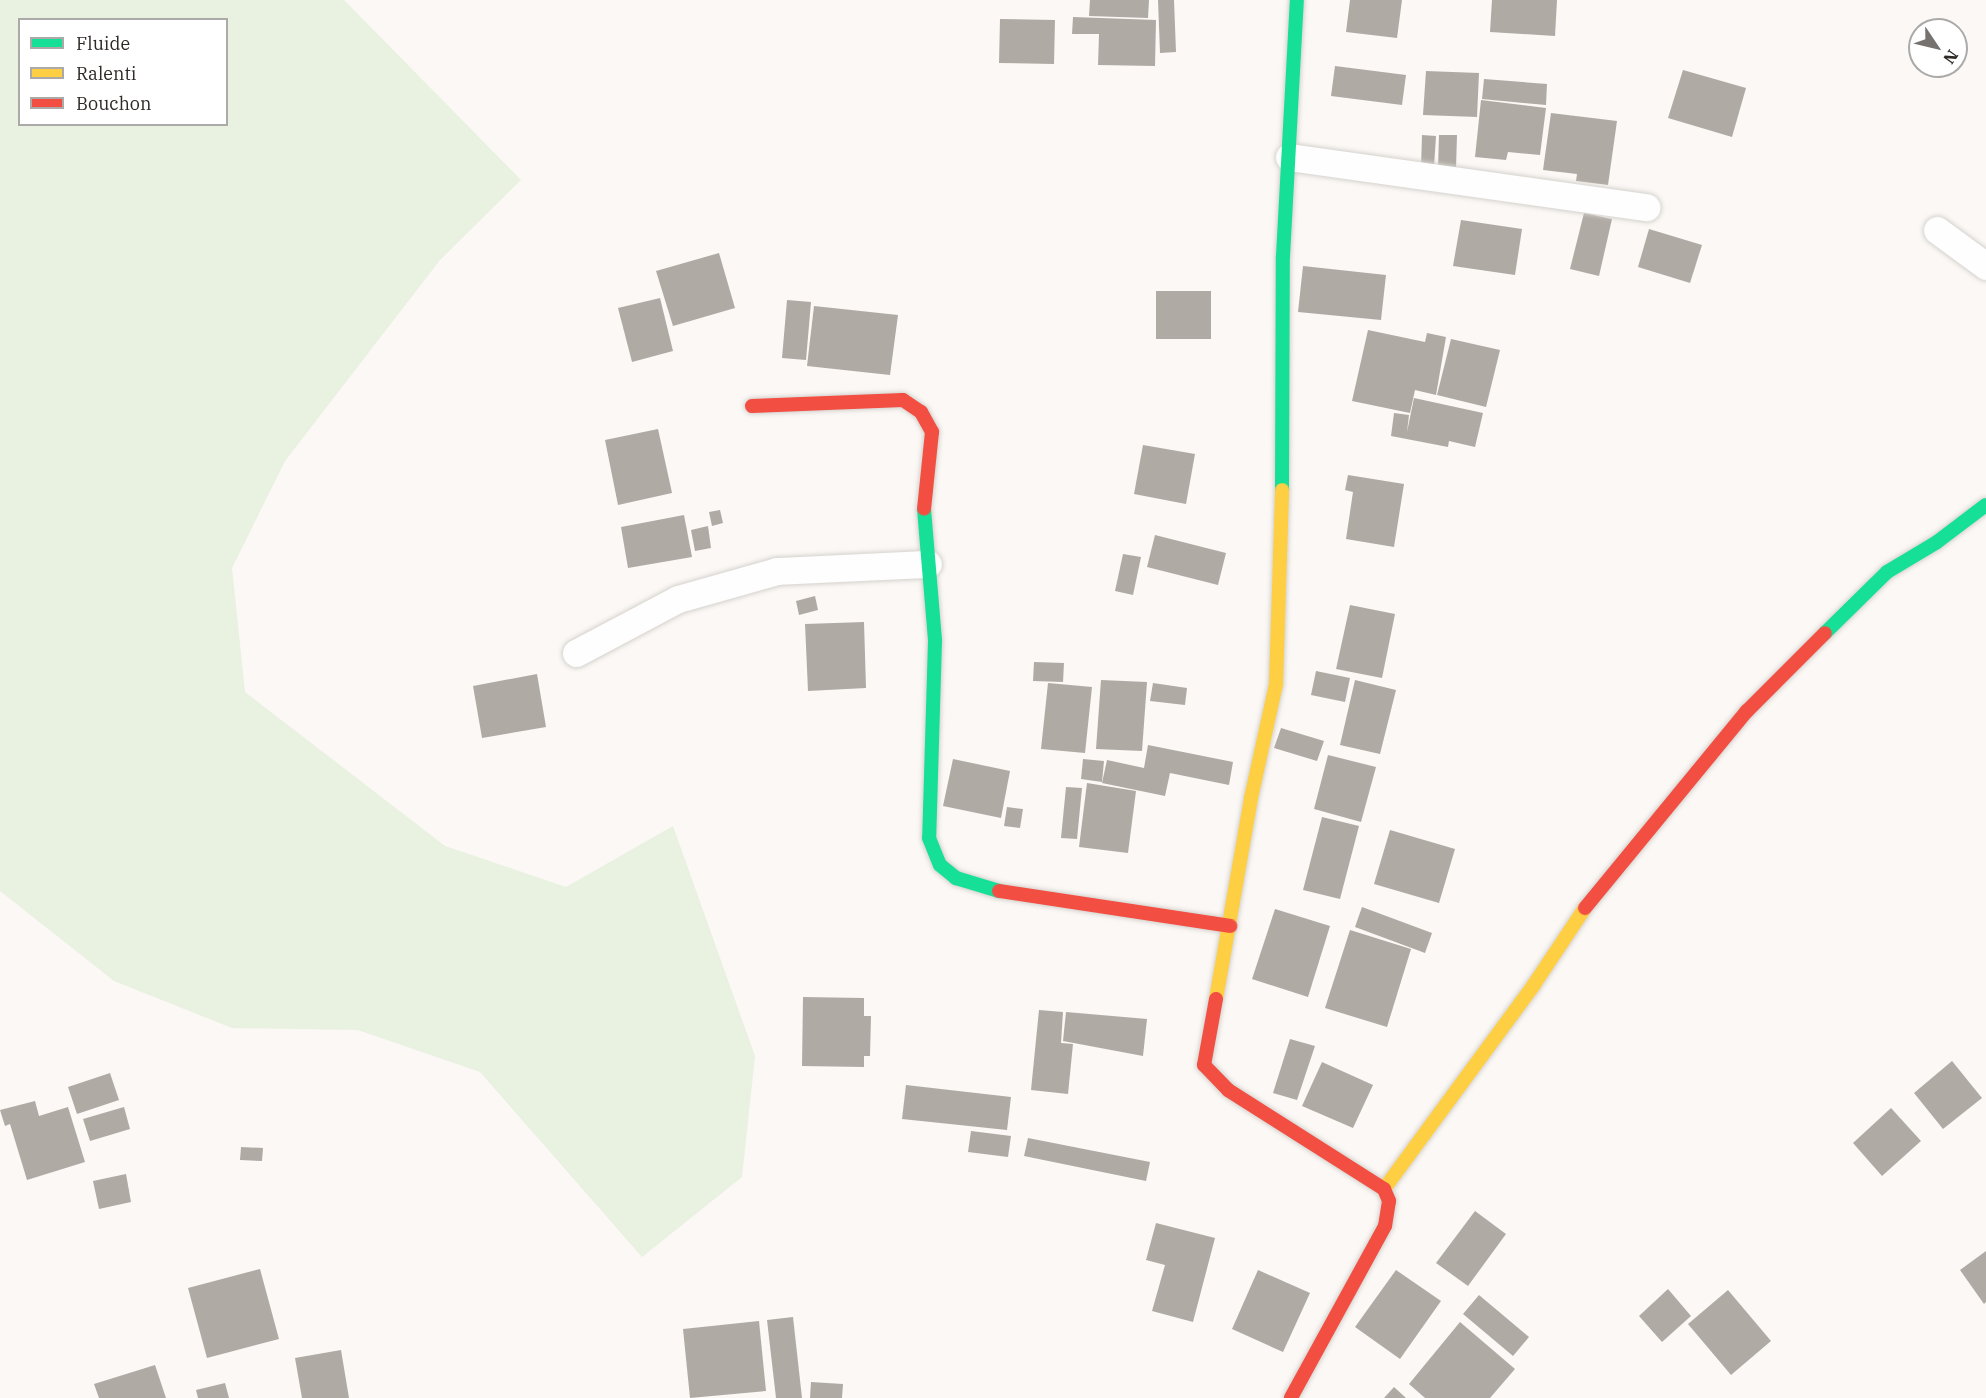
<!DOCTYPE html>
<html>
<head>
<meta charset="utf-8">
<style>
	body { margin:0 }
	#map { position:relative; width:1986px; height:1398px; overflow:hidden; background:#fbf8f5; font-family:"IBM Plex Serif",serif }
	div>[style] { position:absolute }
	.green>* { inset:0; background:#e9f1e0 }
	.building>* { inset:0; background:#b0aaa4 }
	.roads { filter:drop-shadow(0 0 2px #d5d2ce) drop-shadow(0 0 2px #d5d2ce) }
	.street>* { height:27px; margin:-13.5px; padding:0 13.5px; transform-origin:13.5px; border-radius:13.5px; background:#fefefe }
	.fast>* { height:14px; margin:-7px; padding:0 7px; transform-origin:7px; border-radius:7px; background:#16e098 }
	.slow>* { height:14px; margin:-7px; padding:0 7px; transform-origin:7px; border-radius:7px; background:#ffcf43 }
	.jam>* { height:14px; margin:-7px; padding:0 7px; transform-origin:7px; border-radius:7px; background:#f24e42 }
	span { translate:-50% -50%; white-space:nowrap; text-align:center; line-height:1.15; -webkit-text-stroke:6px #fff; paint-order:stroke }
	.legend { position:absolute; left:18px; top:18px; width:210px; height:108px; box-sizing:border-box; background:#fff; border:2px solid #abaaa9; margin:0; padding:8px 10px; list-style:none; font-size:18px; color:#2e2a27 }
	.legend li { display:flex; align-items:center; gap:12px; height:30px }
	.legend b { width:30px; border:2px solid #abaaa9 }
	.north { position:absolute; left:1908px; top:18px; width:60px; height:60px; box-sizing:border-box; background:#fff; border:2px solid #abaaa9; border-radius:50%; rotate:125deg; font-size:16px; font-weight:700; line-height:24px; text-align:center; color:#2e2a27 }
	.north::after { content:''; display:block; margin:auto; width:21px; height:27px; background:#76726f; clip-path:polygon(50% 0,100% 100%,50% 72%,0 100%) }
</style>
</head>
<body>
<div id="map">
	<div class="green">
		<div style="clip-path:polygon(evenodd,0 0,344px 0,521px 180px,440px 260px,285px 461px,232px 568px,245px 692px,445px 846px,566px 887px,673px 826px,755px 1056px,742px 1177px,642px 1257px,480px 1072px,358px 1030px,232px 1028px,114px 981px,0 891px,0 0,20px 20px,226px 20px,226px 124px,20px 124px,20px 20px)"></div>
	</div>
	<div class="building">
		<div style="clip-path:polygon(1090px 0,1149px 0,1148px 18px,1089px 16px)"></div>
		<div style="clip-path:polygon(1158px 0,1174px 0,1176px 52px,1160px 53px)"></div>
		<div style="clip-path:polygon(1350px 0,1402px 0,1397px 38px,1346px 32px)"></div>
		<div style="clip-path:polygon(1492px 0,1557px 0,1555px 36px,1490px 32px)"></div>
		<div style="clip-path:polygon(1073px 17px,1156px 20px,1155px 66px,1098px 65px,1099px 34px,1072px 34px)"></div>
		<div style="clip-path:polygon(1000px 19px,1055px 20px,1054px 64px,999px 63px)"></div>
		<div style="clip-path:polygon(1335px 66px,1406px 75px,1402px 105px,1331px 96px)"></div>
		<div style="clip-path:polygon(1683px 70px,1746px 88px,1732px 137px,1668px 118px)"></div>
		<div style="clip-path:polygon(1426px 71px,1479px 73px,1477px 117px,1423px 115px)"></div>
		<div style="clip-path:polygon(1484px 79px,1547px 84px,1546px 105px,1482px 99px)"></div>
		<div style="clip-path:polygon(1481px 100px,1546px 108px,1540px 155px,1508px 152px,1506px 160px,1475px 157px)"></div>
		<div style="clip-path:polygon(1551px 113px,1617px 121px,1608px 185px,1576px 181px,1577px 174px,1543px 170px)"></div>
		<div style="clip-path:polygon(1422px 135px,1436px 136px,1434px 167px,1421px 167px)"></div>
		<div style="clip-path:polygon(1439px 135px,1457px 135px,1456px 169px,1438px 169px)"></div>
		<div style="clip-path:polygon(1584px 213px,1612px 219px,1599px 276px,1570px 269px)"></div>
		<div style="clip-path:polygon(1461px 220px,1522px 229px,1515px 275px,1453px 266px)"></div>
		<div style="clip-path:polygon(1649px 229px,1702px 245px,1690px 283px,1638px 267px)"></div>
		<div style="clip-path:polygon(719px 253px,735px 308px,673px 326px,656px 271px)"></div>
		<div style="clip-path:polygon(1303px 266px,1386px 275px,1381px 320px,1298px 312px)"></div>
		<div style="clip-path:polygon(1156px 291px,1211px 291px,1211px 339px,1156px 339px)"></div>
		<div style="clip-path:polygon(660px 298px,673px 351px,632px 362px,618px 308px)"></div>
		<div style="clip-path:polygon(787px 300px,811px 302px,806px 360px,782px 358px)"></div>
		<div style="clip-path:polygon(814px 306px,898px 315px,890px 375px,807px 366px)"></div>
		<div style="clip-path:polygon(1368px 330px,1425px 342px,1427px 333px,1446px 337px,1436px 395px,1415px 390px,1410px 413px,1352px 401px)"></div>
		<div style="clip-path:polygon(1451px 339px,1500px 350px,1486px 407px,1437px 395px)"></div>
		<div style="clip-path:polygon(1414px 398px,1483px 413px,1475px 447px,1449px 441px,1448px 447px,1391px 436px,1394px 413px,1409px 415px,1407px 432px)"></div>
		<div style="clip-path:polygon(658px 429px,672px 493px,618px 505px,605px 440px)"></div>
		<div style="clip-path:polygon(1143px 445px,1195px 454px,1186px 504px,1134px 494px)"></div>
		<div style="clip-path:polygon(1348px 475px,1404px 484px,1394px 547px,1346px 539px,1353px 492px,1345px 490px)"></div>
		<div style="clip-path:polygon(720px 510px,723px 523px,712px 526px,709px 512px)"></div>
		<div style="clip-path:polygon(684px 515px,692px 557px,628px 568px,621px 527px)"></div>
		<div style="clip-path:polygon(708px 526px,711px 548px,695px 551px,691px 530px)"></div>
		<div style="clip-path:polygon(1155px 535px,1226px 553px,1218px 585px,1147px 567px)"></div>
		<div style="clip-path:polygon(1123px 554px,1141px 557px,1133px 595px,1115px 591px)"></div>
		<div style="clip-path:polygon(815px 596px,818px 610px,799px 615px,796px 601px)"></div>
		<div style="clip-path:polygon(1350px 605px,1395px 614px,1382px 678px,1336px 669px)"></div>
		<div style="clip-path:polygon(864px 622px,866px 688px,808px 691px,805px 624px)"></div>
		<div style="clip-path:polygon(1034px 662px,1064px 663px,1063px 682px,1033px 681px)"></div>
		<div style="clip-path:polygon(1316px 671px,1350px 678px,1345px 702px,1311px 695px)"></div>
		<div style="clip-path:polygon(537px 674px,546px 727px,482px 738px,473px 686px)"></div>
		<div style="clip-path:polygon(1101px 680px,1147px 682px,1142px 751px,1096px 749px)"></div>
		<div style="clip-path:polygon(1355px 680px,1396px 690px,1380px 754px,1340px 745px)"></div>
		<div style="clip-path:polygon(1048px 683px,1092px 687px,1085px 753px,1041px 749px)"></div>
		<div style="clip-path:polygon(1153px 683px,1187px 688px,1185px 705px,1150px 701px)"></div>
		<div style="clip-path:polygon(1281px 728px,1324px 741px,1317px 761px,1274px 748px)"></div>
		<div style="clip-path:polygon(1148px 745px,1233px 762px,1229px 785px,1170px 773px,1165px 796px,1102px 783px,1107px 760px,1144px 768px)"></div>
		<div style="clip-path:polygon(1328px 755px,1376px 767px,1361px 822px,1314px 809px)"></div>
		<div style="clip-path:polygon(953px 759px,1010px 771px,1001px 818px,943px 806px)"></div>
		<div style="clip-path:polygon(1083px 759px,1104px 761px,1102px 782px,1081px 779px)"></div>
		<div style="clip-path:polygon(1087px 783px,1136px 791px,1128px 853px,1079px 847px)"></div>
		<div style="clip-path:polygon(1066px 787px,1082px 788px,1077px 839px,1061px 838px)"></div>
		<div style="clip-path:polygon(1007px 807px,1023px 809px,1020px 828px,1004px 826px)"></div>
		<div style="clip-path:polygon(1322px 817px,1359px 826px,1340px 899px,1303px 890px)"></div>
		<div style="clip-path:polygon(1390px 830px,1455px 849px,1439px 903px,1374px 884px)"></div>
		<div style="clip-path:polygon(1362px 907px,1432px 933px,1425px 953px,1355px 927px)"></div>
		<div style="clip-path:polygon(1275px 909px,1330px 926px,1308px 997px,1252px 979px)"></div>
		<div style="clip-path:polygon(1350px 930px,1411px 949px,1387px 1027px,1325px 1008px)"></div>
		<div style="clip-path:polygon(803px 997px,864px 998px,864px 1016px,871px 1016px,870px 1056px,864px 1056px,864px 1067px,802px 1066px)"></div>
		<div style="clip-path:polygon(1039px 1010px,1063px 1012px,1061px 1043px,1073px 1044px,1068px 1094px,1031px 1090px)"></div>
		<div style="clip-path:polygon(1066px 1012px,1147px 1019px,1143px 1056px,1063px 1041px)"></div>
		<div style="clip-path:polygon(1290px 1039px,1315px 1046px,1297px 1100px,1273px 1093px)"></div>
		<div style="clip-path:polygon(1952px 1061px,1982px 1098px,1943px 1129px,1914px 1093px)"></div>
		<div style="clip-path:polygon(1322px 1062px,1373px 1085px,1353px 1128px,1302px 1106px)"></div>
		<div style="clip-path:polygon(110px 1073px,119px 1100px,77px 1114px,68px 1087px)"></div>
		<div style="clip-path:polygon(906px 1085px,1011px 1097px,1007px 1130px,902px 1119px)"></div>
		<div style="clip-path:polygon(35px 1101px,39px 1116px,68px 1107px,85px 1162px,27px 1180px,10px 1124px,5px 1126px,0 1110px)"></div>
		<div style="clip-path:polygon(124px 1107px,130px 1129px,90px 1141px,83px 1119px)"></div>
		<div style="clip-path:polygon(1891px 1108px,1921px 1141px,1882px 1176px,1853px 1143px)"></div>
		<div style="clip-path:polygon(971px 1131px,1011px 1136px,1008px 1157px,968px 1152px)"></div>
		<div style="clip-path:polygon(1028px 1138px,1150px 1162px,1146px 1181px,1024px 1156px)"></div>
		<div style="clip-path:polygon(241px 1147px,263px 1148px,262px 1161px,240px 1160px)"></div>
		<div style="clip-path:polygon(126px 1174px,131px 1202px,99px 1209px,93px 1181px)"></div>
		<div style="clip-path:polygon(1475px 1211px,1506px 1234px,1468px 1286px,1436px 1263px)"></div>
		<div style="clip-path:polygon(1156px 1223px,1215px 1238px,1193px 1322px,1152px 1311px,1165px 1265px,1146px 1260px)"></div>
		<div style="clip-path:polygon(1986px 1251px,1986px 1302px,1984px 1304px,1960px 1270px)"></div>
		<div style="clip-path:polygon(260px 1269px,279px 1339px,207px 1358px,188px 1288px)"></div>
		<div style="clip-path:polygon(1258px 1270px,1310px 1293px,1283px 1352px,1232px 1329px)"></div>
		<div style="clip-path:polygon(1396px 1270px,1441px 1301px,1400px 1359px,1355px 1327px)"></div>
		<div style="clip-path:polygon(1668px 1289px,1691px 1316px,1662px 1342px,1639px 1316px)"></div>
		<div style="clip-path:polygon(1728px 1290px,1771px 1341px,1731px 1375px,1688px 1324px)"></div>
		<div style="clip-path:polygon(1479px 1295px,1529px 1337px,1513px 1356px,1463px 1314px)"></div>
		<div style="clip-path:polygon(793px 1317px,802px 1398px,776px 1398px,767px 1320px)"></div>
		<div style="clip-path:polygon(759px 1321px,766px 1391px,690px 1398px,683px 1329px)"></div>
		<div style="clip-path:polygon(1460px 1322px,1515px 1369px,1490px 1398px,1425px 1398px,1409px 1384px)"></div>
		<div style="clip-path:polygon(341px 1350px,349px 1398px,302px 1398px,295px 1358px)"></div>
		<div style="clip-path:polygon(155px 1365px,166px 1398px,99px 1398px,94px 1384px)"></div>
		<div style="clip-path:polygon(811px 1382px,843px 1384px,842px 1398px,810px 1398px)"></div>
		<div style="clip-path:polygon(225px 1383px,229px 1398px,198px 1398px,196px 1390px)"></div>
		<div style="clip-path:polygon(1394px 1387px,1406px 1398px,1384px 1398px)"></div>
	</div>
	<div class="roads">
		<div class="street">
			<div style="left:1289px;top:157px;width:361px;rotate:8deg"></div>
			<div style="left:1937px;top:230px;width:61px;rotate:36.3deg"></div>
			<div style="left:576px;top:653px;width:115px;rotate:-27.9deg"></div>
			<div style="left:678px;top:599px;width:103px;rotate:-15.8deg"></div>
			<div style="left:777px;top:571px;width:151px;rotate:-2.7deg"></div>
		</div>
		<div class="fast">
			<div style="left:1282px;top:490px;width:234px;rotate:-89.8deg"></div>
			<div style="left:1283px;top:256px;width:256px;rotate:-86.9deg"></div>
			<div style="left:924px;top:509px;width:132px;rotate:85.2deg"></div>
			<div style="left:935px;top:641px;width:197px;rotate:91.7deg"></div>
			<div style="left:929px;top:838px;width:29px;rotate:68deg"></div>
			<div style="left:940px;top:865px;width:21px;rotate:39deg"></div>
			<div style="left:956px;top:878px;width:45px;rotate:16.8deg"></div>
			<div style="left:1825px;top:633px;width:87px;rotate:-44.5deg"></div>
			<div style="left:1887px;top:572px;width:58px;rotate:-31deg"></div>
			<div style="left:1937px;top:542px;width:61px;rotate:-37.1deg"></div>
		</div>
		<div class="slow">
			<div style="left:1216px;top:999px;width:204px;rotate:-80.1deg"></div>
			<div style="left:1251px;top:798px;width:117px;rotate:-77.6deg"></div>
			<div style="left:1276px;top:684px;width:194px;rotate:-88.2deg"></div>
			<div style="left:1384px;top:1189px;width:252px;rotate:-53.7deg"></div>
			<div style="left:1533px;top:986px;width:94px;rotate:-56.3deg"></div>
		</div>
		<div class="jam">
			<div style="left:752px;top:406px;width:151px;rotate:-2.3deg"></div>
			<div style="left:903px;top:400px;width:22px;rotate:34deg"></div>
			<div style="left:921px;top:412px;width:23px;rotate:61deg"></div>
			<div style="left:932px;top:432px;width:77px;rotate:95.9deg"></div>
			<div style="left:999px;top:891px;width:234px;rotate:8.6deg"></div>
			<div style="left:1585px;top:908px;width:255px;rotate:-50.6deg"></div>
			<div style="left:1747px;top:711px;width:110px;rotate:-45deg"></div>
			<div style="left:1216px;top:999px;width:67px;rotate:100.3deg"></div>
			<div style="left:1204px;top:1065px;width:35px;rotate:46deg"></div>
			<div style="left:1228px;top:1090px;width:185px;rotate:32.4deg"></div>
			<div style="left:1384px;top:1189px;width:13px;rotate:67deg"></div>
			<div style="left:1389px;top:1201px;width:25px;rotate:99deg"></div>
			<div style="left:1385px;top:1226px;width:196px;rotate:118.7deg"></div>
		</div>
	</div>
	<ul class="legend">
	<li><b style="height:8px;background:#16e098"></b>Fluide</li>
	<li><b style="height:8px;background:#ffcf43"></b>Ralenti</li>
	<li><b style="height:8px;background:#f24e42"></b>Bouchon</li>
	</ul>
	<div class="north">N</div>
</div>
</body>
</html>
